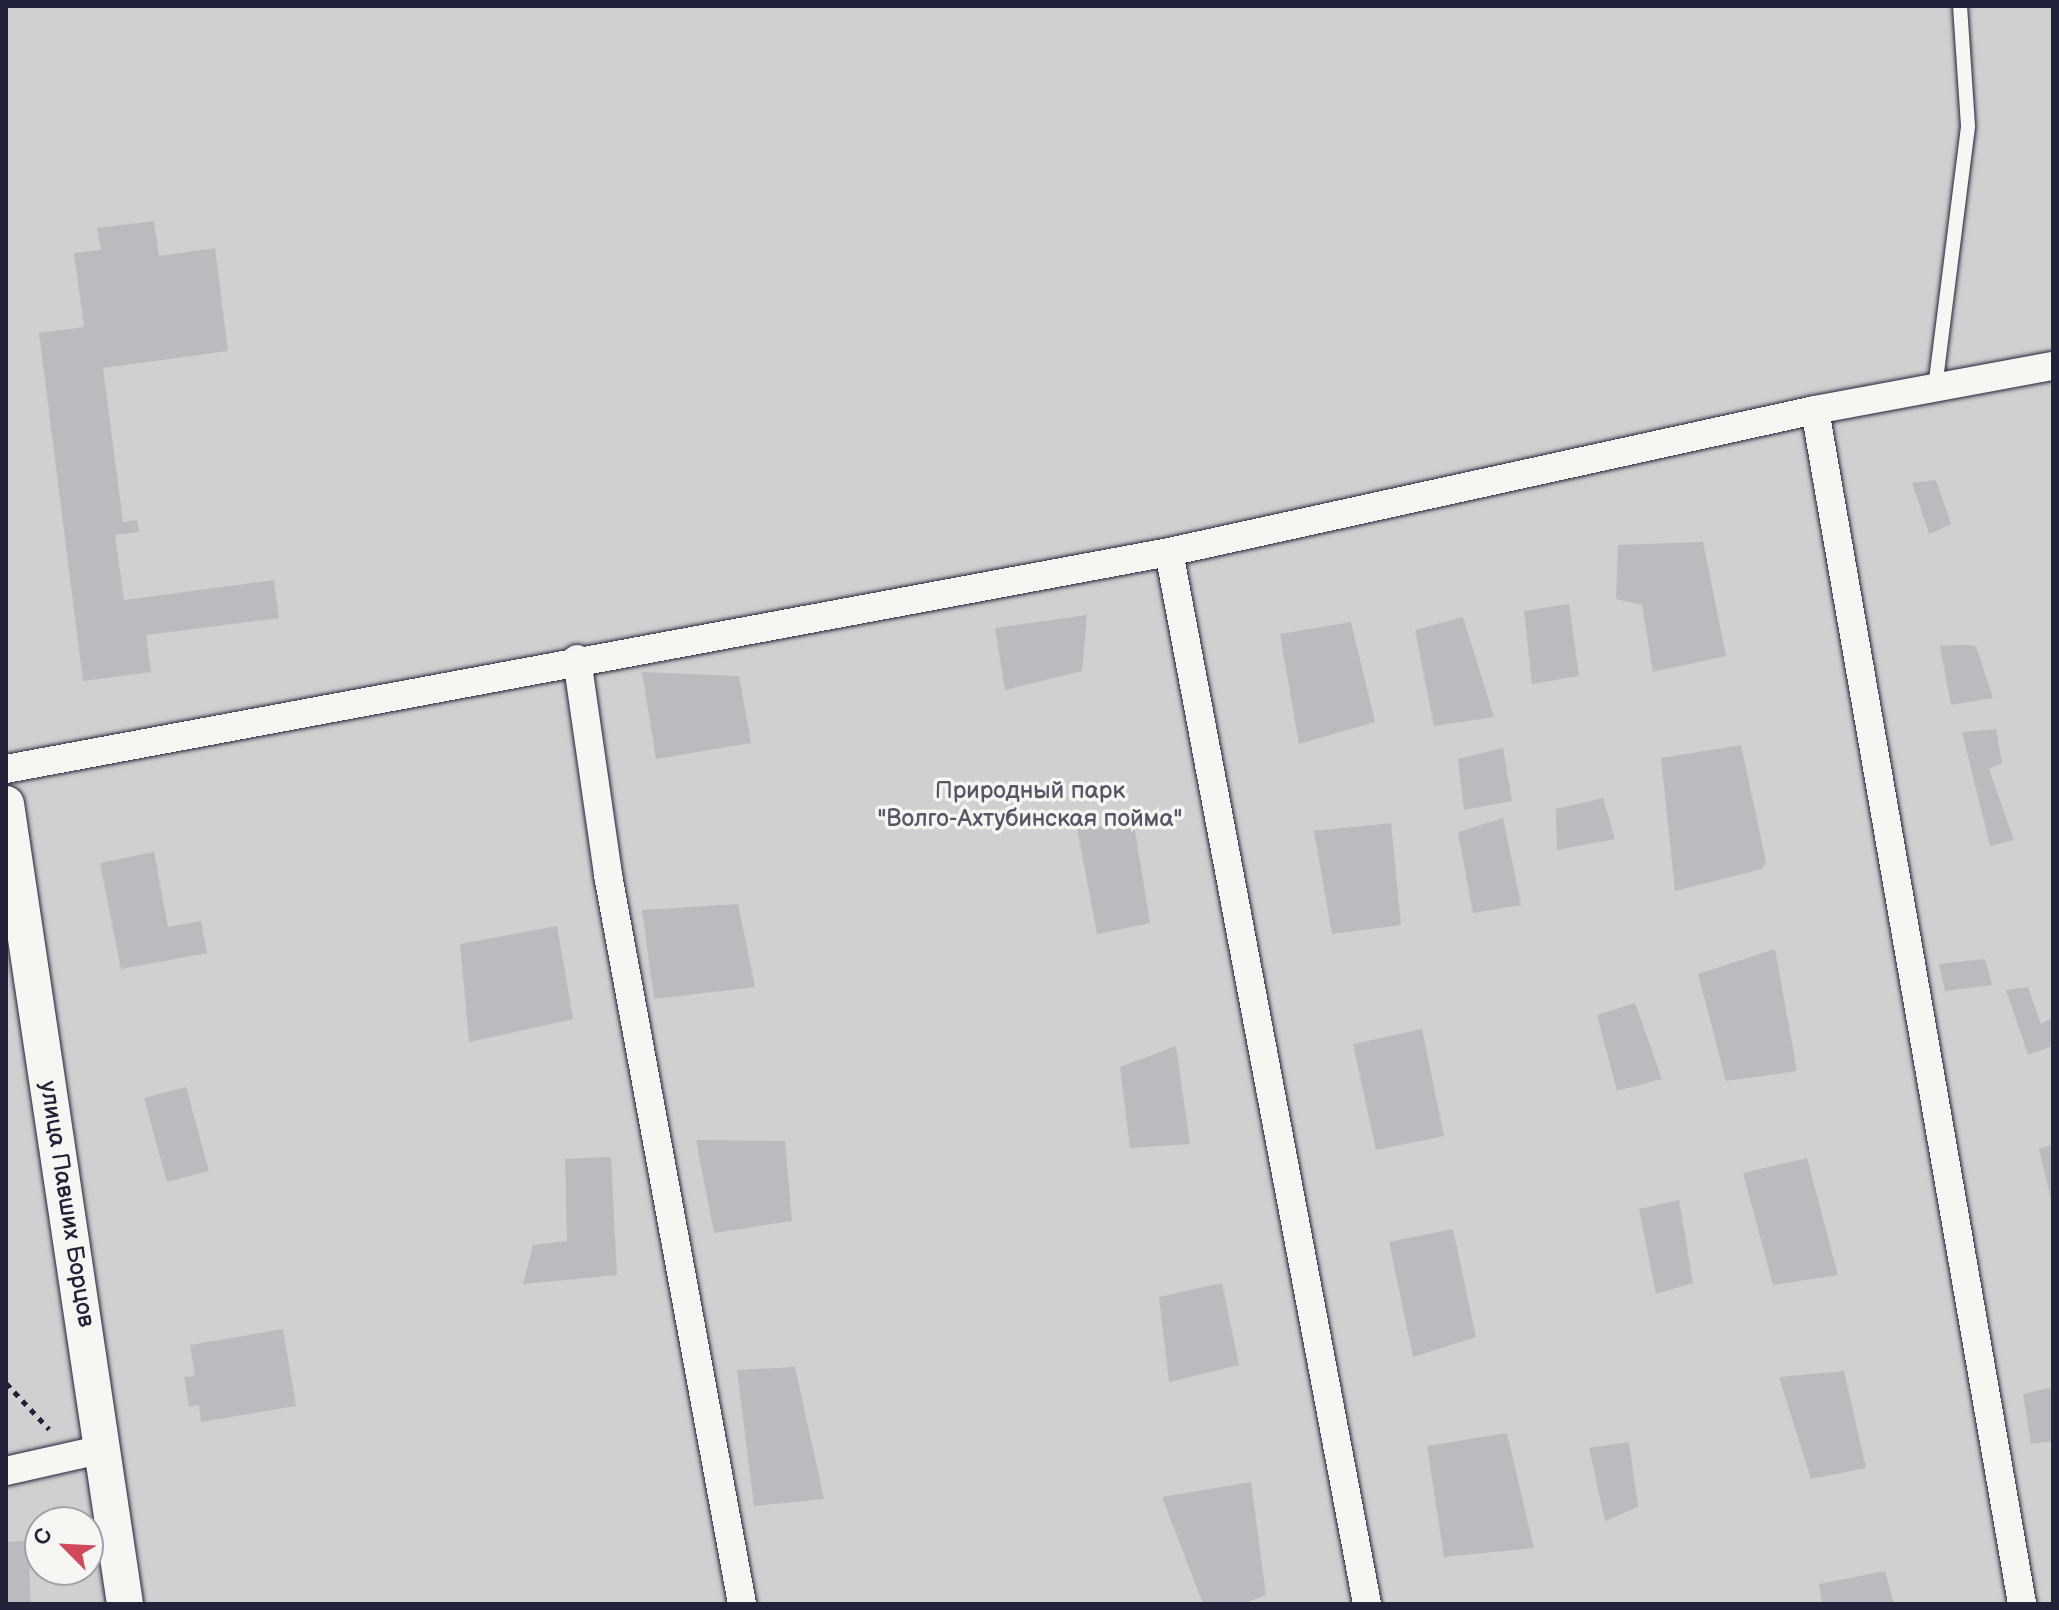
<!DOCTYPE html>
<html>
<head>
<meta charset="utf-8">
<style>
	body { margin:0 }
	#map { position:relative; width:2059px; height:1610px; overflow:hidden; background:#eeeeeb; font-family:"Balsamiq Sans",sans-serif }
	div>[style] { position:absolute }
	.green>* { inset:0; background:#d0d0d1 }
	.building>* { inset:0; background:#bbbbbf }
	.path>* { height:5px; margin-top:-2.5px; transform-origin:0; background:repeating-linear-gradient(90deg,#22223b 0 6px,transparent 0 12px) }
	.roads { filter:drop-shadow(0 0 2px #22223b) drop-shadow(0 0 2px #22223b) }
	.service>* { height:14px; margin:-7px; padding:0 7px; transform-origin:7px; border-radius:7px; background:#f6f6f2 }
	.minor>* { height:28px; margin:-14px; padding:0 14px; transform-origin:14px; border-radius:14px; background:#f6f6f2 }
	.tertiary>* { height:36px; margin:-18px; padding:0 18px; transform-origin:18px; border-radius:18px; background:#f6f6f2 }
	span { translate:-50% -50%; white-space:nowrap; text-align:center; line-height:1.15; -webkit-text-stroke:7px #f6f6f2; paint-order:stroke }
	.park-label { font-size:24px; color:#565668 }
	.street-label { font-size:24px; color:#22223b }
	.frame { position:absolute; inset:0; border:8px solid #22223b; pointer-events:none }
	.north { position:absolute; left:24px; top:1506px; width:80px; height:80px; box-sizing:border-box; background:#f6f6f2; border:2px solid #a1a1a9; border-radius:50%; rotate:294deg; font-size:22px; font-weight:700; line-height:32px; text-align:center; color:#22223b }
	.north::after { content:''; display:block; margin:auto; width:28px; height:36px; background:#d1495b; clip-path:polygon(50% 0,100% 100%,50% 72%,0 100%) }
</style>
</head>
<body>
<div id="map">
	<div class="green">
		<div style="clip-path:polygon(evenodd,6px 6px,2053px 6px,2053px 1604px,6px 1604px,6px 6px,40px 1522px,88px 1522px,88px 1570px,40px 1570px,40px 1522px)"></div>
	</div>
	<div class="building">
		<div style="clip-path:polygon(154px 221px,159px 256px,215px 248px,228px 351px,103px 368px,123px 522px,137px 520px,139px 532px,115px 535px,124px 600px,274px 580px,279px 618px,146px 635px,151px 672px,83px 681px,39px 333px,84px 327px,74px 253px,101px 250px,97px 228px)"></div>
		<div style="clip-path:polygon(1936px 480px,1951px 524px,1929px 534px,1912px 483px)"></div>
		<div style="clip-path:polygon(1703px 542px,1726px 656px,1653px 672px,1642px 605px,1616px 599px,1618px 545px)"></div>
		<div style="clip-path:polygon(1569px 604px,1579px 676px,1532px 684px,1524px 611px)"></div>
		<div style="clip-path:polygon(1087px 615px,1082px 671px,1005px 690px,995px 628px)"></div>
		<div style="clip-path:polygon(1463px 617px,1494px 717px,1434px 726px,1415px 630px)"></div>
		<div style="clip-path:polygon(1351px 622px,1375px 722px,1299px 744px,1280px 634px)"></div>
		<div style="clip-path:polygon(1964px 645px,1976px 646px,1993px 698px,1951px 705px,1940px 646px)"></div>
		<div style="clip-path:polygon(642px 672px,739px 676px,751px 743px,656px 759px)"></div>
		<div style="clip-path:polygon(1996px 729px,2002px 763px,1989px 769px,2014px 840px,1990px 846px,1962px 732px)"></div>
		<div style="clip-path:polygon(1741px 745px,1766px 862px,1762px 869px,1675px 891px,1661px 758px)"></div>
		<div style="clip-path:polygon(1503px 748px,1512px 801px,1464px 810px,1458px 759px)"></div>
		<div style="clip-path:polygon(1603px 798px,1615px 839px,1557px 850px,1556px 809px)"></div>
		<div style="clip-path:polygon(1503px 818px,1521px 905px,1473px 913px,1458px 832px)"></div>
		<div style="clip-path:polygon(1391px 823px,1401px 925px,1332px 934px,1314px 831px)"></div>
		<div style="clip-path:polygon(1134px 824px,1150px 923px,1097px 934px,1077px 828px)"></div>
		<div style="clip-path:polygon(154px 852px,168px 927px,201px 921px,207px 953px,121px 969px,100px 863px)"></div>
		<div style="clip-path:polygon(738px 904px,755px 987px,654px 999px,642px 910px)"></div>
		<div style="clip-path:polygon(557px 926px,573px 1019px,469px 1042px,460px 944px)"></div>
		<div style="clip-path:polygon(1775px 949px,1797px 1071px,1726px 1081px,1698px 974px)"></div>
		<div style="clip-path:polygon(1985px 959px,1992px 985px,1945px 991px,1939px 964px)"></div>
		<div style="clip-path:polygon(2028px 987px,2041px 1024px,2053px 1017px,2053px 1046px,2028px 1055px,2006px 990px)"></div>
		<div style="clip-path:polygon(1635px 1003px,1662px 1079px,1617px 1091px,1597px 1015px)"></div>
		<div style="clip-path:polygon(1422px 1029px,1444px 1136px,1376px 1150px,1353px 1044px)"></div>
		<div style="clip-path:polygon(1176px 1046px,1190px 1144px,1130px 1148px,1120px 1067px)"></div>
		<div style="clip-path:polygon(186px 1087px,209px 1171px,167px 1182px,144px 1098px)"></div>
		<div style="clip-path:polygon(696px 1140px,785px 1141px,792px 1221px,714px 1233px)"></div>
		<div style="clip-path:polygon(2053px 1144px,2053px 1203px,2052px 1204px,2039px 1149px)"></div>
		<div style="clip-path:polygon(611px 1157px,617px 1275px,523px 1284px,533px 1245px,567px 1241px,565px 1159px)"></div>
		<div style="clip-path:polygon(1807px 1158px,1838px 1275px,1773px 1285px,1743px 1173px)"></div>
		<div style="clip-path:polygon(1679px 1200px,1693px 1283px,1656px 1294px,1639px 1209px)"></div>
		<div style="clip-path:polygon(1453px 1229px,1476px 1337px,1413px 1357px,1389px 1242px)"></div>
		<div style="clip-path:polygon(1222px 1283px,1239px 1365px,1169px 1382px,1159px 1297px)"></div>
		<div style="clip-path:polygon(283px 1329px,296px 1406px,201px 1422px,199px 1405px,189px 1407px,184px 1377px,195px 1376px,190px 1345px)"></div>
		<div style="clip-path:polygon(795px 1367px,824px 1499px,754px 1506px,737px 1370px)"></div>
		<div style="clip-path:polygon(1844px 1371px,1866px 1468px,1811px 1479px,1779px 1377px)"></div>
		<div style="clip-path:polygon(2053px 1387px,2053px 1441px,2031px 1444px,2023px 1394px)"></div>
		<div style="clip-path:polygon(1507px 1433px,1534px 1548px,1444px 1557px,1427px 1446px)"></div>
		<div style="clip-path:polygon(1629px 1442px,1638px 1507px,1605px 1521px,1589px 1448px)"></div>
		<div style="clip-path:polygon(1251px 1482px,1266px 1595px,1242px 1604px,1203px 1604px,1162px 1497px)"></div>
		<div style="clip-path:polygon(28px 1541px,31px 1604px,6px 1604px,6px 1542px)"></div>
		<div style="clip-path:polygon(1885px 1571px,1894px 1604px,1822px 1604px,1819px 1584px)"></div>
	</div>
	<div class="path">
		<div style="left:6px;top:1383px;width:63px;rotate:46.9deg"></div>
	</div>
	<div class="roads">
		<div class="service">
			<div style="left:1935px;top:388px;width:264px;rotate:-82.8deg"></div>
			<div style="left:1968px;top:126px;width:120px;rotate:-93.8deg"></div>
		</div>
		<div class="minor">
			<div style="left:1815px;top:410px;width:1212px;rotate:80.16deg"></div>
			<div style="left:1169px;top:552px;width:1070px;rotate:79.34deg"></div>
			<div style="left:577px;top:659px;width:218px;rotate:81.8deg"></div>
			<div style="left:608px;top:875px;width:741px;rotate:79.58deg"></div>
			<div style="left:6px;top:769px;width:1183px;rotate:-10.57deg"></div>
			<div style="left:1169px;top:552px;width:661px;rotate:-12.4deg"></div>
			<div style="left:1815px;top:410px;width:242px;rotate:-10.5deg"></div>
			<div style="left:6px;top:1471px;width:100px;rotate:-12.7deg"></div>
		</div>
		<div class="tertiary">
			<div style="left:6px;top:804px;width:809px;rotate:81.54deg"></div>
		</div>
	</div>
	<div class="park-label">
		<span style="left:1030px;top:805px">Природный парк<br>"Волго-Ахтубинская пойма"</span>
	</div>
	<div class="street-label">
		<span style="left:67px;top:1204px;rotate:81deg">улица Павших Борцов</span>
	</div>
	<div class="frame"></div>
	<div class="north">С</div>
</div>
</body>
</html>
